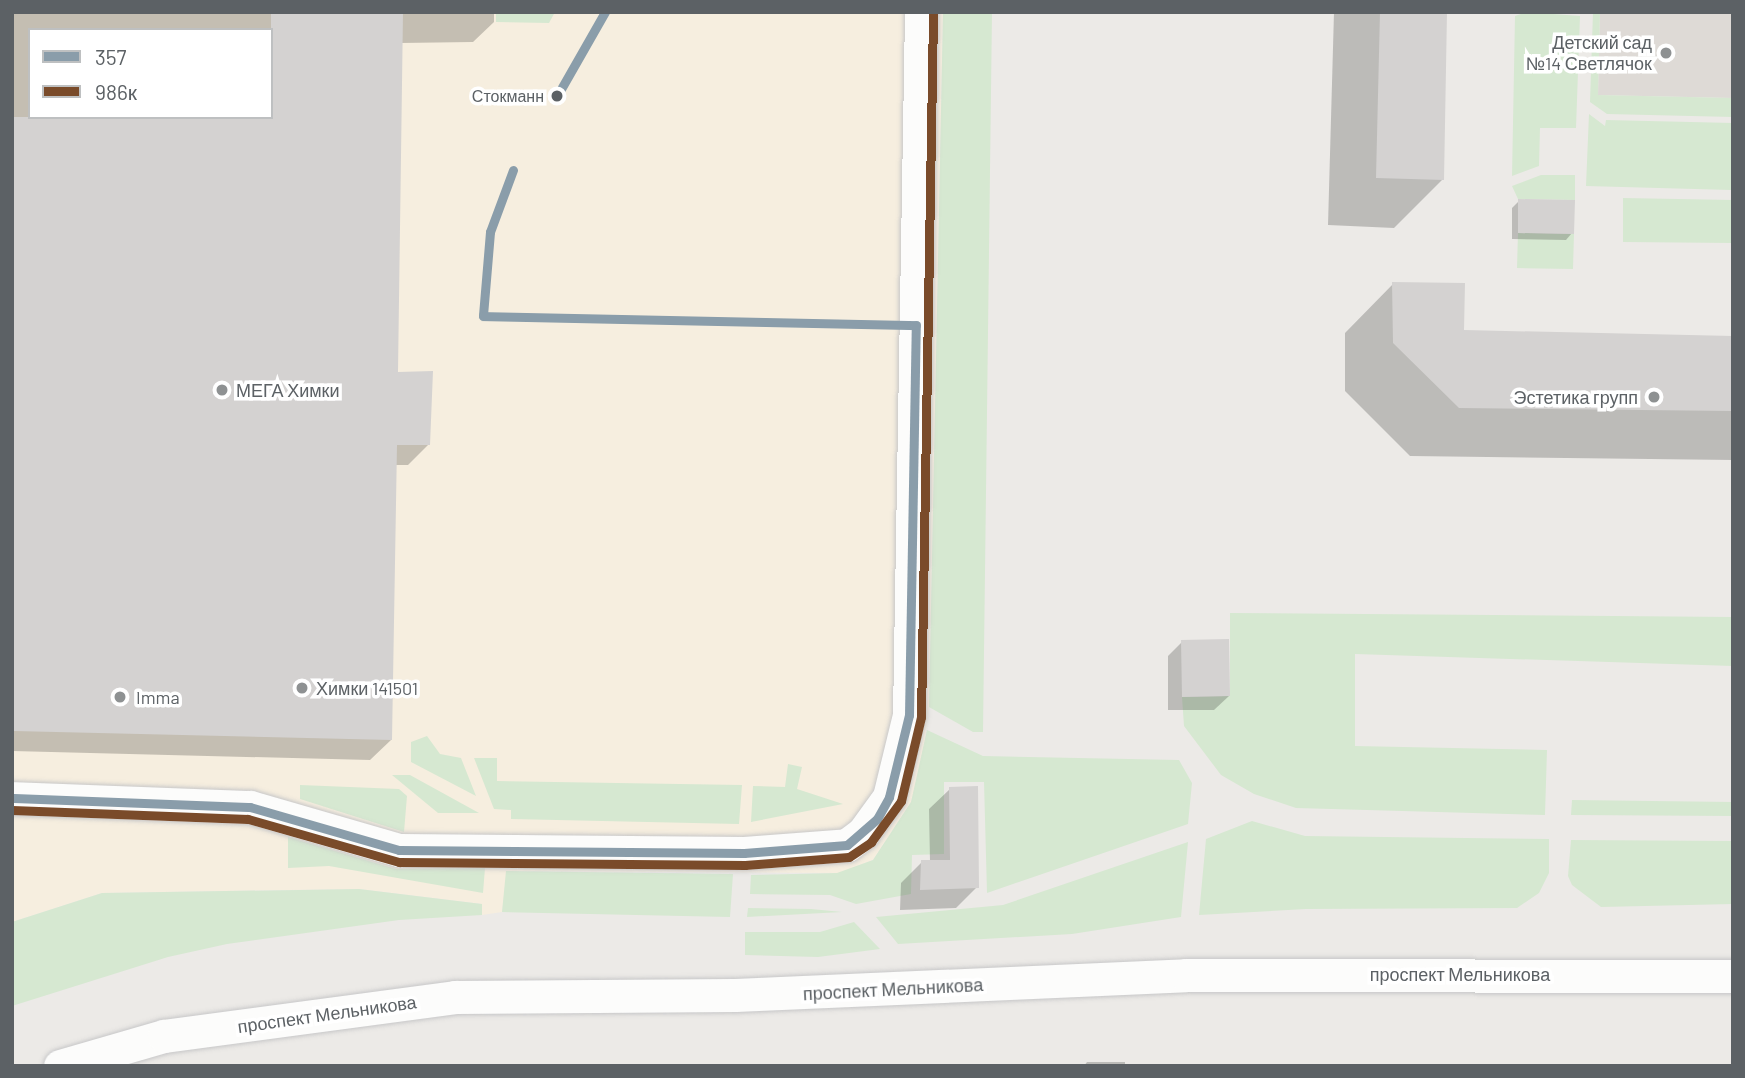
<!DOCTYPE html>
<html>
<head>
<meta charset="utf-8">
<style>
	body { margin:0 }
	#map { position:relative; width:1745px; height:1078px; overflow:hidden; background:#eceae7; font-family:Barlow,sans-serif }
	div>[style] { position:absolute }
	.commercial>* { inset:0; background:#f6eedf }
	.education>* { inset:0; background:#dedad6 }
	.green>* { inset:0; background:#d6e8d1 }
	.shadow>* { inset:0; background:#0003 }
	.building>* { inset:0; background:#d4d2d1 }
	.roads { filter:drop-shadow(0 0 2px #c7c7c8) drop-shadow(0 0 2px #c7c7c8) }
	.street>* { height:33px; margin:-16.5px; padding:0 16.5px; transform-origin:16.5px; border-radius:16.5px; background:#fcfcfb }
	.bus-1>* { height:9px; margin:-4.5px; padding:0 4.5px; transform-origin:4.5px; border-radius:4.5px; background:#8a9daa }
	.bus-2>* { height:9px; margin:-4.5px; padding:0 4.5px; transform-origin:4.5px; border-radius:4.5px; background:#7a4b2a }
	.dots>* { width:19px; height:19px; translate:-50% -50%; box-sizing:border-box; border:4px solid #fff; border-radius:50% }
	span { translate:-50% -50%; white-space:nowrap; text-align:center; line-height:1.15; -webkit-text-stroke:7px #fff; paint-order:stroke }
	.bus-label { font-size:16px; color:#5c6165 }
	.right { translate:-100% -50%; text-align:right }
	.poi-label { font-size:18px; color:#5c6165 }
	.left { translate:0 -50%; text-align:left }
	.street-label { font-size:18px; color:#5c6165 }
	.frame { position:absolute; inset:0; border:14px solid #5c6165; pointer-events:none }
	.legend { position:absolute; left:28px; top:28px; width:245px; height:91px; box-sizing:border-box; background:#fff; border:2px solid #bec0c1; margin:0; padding:9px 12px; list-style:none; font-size:21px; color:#5c6165 }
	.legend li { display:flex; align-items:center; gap:14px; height:35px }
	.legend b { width:35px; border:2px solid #bec0c1 }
</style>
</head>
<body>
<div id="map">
	<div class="commercial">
		<div style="clip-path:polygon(evenodd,12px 12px,943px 12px,929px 707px,922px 764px,911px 802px,873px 860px,839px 873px,507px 871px,502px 912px,482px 915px,482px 904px,359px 889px,289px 890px,102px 893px,12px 922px,12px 12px,30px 30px,271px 30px,271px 117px,30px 117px,30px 30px)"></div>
	</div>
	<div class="education">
		<div style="clip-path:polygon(1600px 12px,1733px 12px,1733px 98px,1598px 95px)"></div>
	</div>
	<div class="green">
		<div style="clip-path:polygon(496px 12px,555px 12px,549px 23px,496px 22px)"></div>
		<div style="clip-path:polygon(943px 12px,992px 12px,983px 732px,973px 732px,929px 707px)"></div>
		<div style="clip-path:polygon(1527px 12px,1580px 16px,1576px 128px,1540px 128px,1539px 166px,1512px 176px,1515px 16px)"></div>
		<div style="clip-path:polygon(1593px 12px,1600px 12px,1598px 95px,1733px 98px,1733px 117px,1607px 114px,1590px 102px)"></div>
		<div style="clip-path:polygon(1589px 114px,1605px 126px,1606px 120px,1733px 123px,1731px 190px,1586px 186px)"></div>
		<div style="clip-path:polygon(1541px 175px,1575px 175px,1575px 200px,1518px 199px,1512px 186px)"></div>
		<div style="clip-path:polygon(1623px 198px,1733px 200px,1733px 243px,1623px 242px)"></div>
		<div style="clip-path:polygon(1518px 233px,1574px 234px,1573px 269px,1517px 268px)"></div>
		<div style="clip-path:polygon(1230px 613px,1733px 617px,1733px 666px,1355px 654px,1355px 746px,1547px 750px,1545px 815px,1296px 808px,1254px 794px,1221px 775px,1184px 726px,1182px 697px,1230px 696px)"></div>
		<div style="clip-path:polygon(927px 730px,983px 756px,1179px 760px,1192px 783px,1188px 824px,987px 893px,984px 782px,944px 782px,944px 854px,912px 855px,911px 894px,856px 904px,830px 895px,750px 894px,751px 875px,837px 873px,873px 860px,911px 802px)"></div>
		<div style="clip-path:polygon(427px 736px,440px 754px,461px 758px,476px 796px,411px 762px,411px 742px)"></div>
		<div style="clip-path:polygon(474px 758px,497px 758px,497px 781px,742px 785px,739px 824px,511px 819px,511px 810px,494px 809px)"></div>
		<div style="clip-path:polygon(788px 764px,802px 767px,797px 789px,843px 804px,751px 822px,753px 786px,785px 787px)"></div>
		<div style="clip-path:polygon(392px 775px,410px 775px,479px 813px,438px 813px)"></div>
		<div style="clip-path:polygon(300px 785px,399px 789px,407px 796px,404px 832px,300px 799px)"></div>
		<div style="clip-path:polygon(1572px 800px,1733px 802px,1733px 816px,1571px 815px)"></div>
		<div style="clip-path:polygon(1252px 821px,1305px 836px,1549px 839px,1549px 873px,1539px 893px,1517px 908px,1306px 909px,1199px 915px,1206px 839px)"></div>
		<div style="clip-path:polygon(288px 837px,396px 869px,485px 868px,483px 893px,329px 866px,288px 868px)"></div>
		<div style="clip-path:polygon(1571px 840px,1733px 841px,1733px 904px,1601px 907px,1572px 885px,1568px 876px)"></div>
		<div style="clip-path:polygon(1188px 842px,1181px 917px,1072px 934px,898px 944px,876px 917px,1003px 905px)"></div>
		<div style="clip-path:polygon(506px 871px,733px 874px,730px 917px,502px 912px)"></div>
		<div style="clip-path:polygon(359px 889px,482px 904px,482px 915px,399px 920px,227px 944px,168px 957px,12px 1006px,12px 922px,102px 893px)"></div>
		<div style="clip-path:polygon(748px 908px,811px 909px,842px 912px,747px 917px)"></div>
		<div style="clip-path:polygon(854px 922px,880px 949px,818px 957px,745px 955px,745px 932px,820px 932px)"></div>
	</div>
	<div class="shadow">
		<div style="clip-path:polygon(evenodd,12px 12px,494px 12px,494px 22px,473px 42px,401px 43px,396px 374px,429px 444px,408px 465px,395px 465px,391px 740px,370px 760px,12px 751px,12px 12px,30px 30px,271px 30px,271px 117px,30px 117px,30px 30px)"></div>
		<div style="clip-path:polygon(1334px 12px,1445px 12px,1443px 179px,1394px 228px,1328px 225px)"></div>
		<div style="clip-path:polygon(1519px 201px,1572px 233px,1566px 240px,1512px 239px,1512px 208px)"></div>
		<div style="clip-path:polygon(1393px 284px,1462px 332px,1733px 338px,1733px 460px,1410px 456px,1345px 391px,1345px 333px)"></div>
		<div style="clip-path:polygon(1182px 642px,1229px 696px,1214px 710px,1168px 710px,1168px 656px)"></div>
		<div style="clip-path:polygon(950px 789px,977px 887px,956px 908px,900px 910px,901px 883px,922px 862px,930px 862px,929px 809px)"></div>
		<div style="clip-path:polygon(1087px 1062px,1125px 1062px,1125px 1066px,1084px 1066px)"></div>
	</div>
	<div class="building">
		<div style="clip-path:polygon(271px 12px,403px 12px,398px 372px,433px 371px,430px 445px,397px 445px,392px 740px,14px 731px,12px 117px,271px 117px)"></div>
		<div style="clip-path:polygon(1380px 12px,1447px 12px,1444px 180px,1376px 178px)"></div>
		<div style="clip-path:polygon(1518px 199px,1575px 200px,1574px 234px,1518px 233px)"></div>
		<div style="clip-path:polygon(1392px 282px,1465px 283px,1464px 330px,1733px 336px,1733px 411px,1459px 408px,1393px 343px)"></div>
		<div style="clip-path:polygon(1229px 639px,1230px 696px,1182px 697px,1181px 640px)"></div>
		<div style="clip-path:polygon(978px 786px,979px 888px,920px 890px,921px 860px,950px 860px,949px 787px)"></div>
	</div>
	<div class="roads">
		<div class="street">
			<div style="left:12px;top:798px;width:238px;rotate:2.2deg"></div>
			<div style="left:250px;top:807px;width:155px;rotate:16.1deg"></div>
			<div style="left:399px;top:850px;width:345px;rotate:0.5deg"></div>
			<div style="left:744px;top:853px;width:103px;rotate:-4.4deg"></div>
			<div style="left:847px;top:845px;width:20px;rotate:-37deg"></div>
			<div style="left:863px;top:833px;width:44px;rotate:-54.2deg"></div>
			<div style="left:889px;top:797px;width:84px;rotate:-76.3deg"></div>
			<div style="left:909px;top:715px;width:703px;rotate:-89.02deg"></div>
			<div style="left:60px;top:1066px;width:108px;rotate:-16.1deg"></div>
			<div style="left:164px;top:1036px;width:294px;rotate:-7.6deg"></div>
			<div style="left:455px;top:997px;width:280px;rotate:-0.4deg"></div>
			<div style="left:735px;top:995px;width:451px;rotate:-2.5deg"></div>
			<div style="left:1186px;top:975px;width:547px;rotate:0.1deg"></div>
		</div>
	</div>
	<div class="bus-1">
		<div style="left:557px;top:96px;width:97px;rotate:-60.3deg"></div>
		<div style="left:513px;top:170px;width:66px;rotate:110.4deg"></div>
		<div style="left:490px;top:232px;width:84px;rotate:94.8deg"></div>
		<div style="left:483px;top:316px;width:433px;rotate:1.2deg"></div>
		<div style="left:12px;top:798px;width:238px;rotate:2.2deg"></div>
		<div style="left:250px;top:807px;width:155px;rotate:16.1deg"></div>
		<div style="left:399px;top:850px;width:345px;rotate:0.5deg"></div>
		<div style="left:744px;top:853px;width:103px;rotate:-4.4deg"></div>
		<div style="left:847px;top:845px;width:40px;rotate:-41deg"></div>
		<div style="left:877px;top:819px;width:25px;rotate:-61deg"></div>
		<div style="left:889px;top:797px;width:84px;rotate:-76.3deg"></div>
		<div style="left:909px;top:715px;width:390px;rotate:-89deg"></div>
	</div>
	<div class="bus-2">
		<div style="left:12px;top:810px;width:236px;rotate:2.2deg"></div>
		<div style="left:248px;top:819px;width:157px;rotate:15.9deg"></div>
		<div style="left:399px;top:862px;width:346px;rotate:0.5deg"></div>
		<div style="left:745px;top:865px;width:104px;rotate:-4.4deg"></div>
		<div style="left:849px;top:857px;width:27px;rotate:-34deg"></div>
		<div style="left:871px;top:842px;width:51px;rotate:-53.8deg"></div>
		<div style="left:901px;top:801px;width:86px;rotate:-76.6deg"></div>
		<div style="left:921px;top:717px;width:705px;rotate:-89.02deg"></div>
	</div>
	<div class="dots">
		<div style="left:1666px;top:53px;background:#8e9192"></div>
		<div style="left:557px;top:96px;background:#5c6165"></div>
		<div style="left:222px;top:390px;background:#8e9192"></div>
		<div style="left:1654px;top:397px;background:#8e9192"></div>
		<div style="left:302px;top:688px;background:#8e9192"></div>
		<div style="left:120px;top:697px;background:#8e9192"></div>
	</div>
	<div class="bus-label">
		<span class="right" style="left:544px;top:96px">Стокманн</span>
	</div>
	<div class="poi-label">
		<span class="right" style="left:1652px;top:53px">Детский сад<br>№14 Светлячок</span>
		<span class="left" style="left:236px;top:390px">МЕГА Химки</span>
		<span class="right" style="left:1638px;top:397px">Эстетика групп</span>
		<span class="left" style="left:316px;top:688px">Химки 141501</span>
		<span class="left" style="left:136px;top:697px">Imma</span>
	</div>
	<div class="street-label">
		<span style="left:1460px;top:974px">проспект Мельникова</span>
		<span style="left:893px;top:989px;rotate:-3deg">проспект Мельникова</span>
		<span style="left:327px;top:1014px;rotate:-8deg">проспект Мельникова</span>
	</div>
	<div class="frame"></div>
	<ul class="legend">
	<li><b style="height:9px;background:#8a9daa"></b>357</li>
	<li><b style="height:9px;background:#7a4b2a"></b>986к</li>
	</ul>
</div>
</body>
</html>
